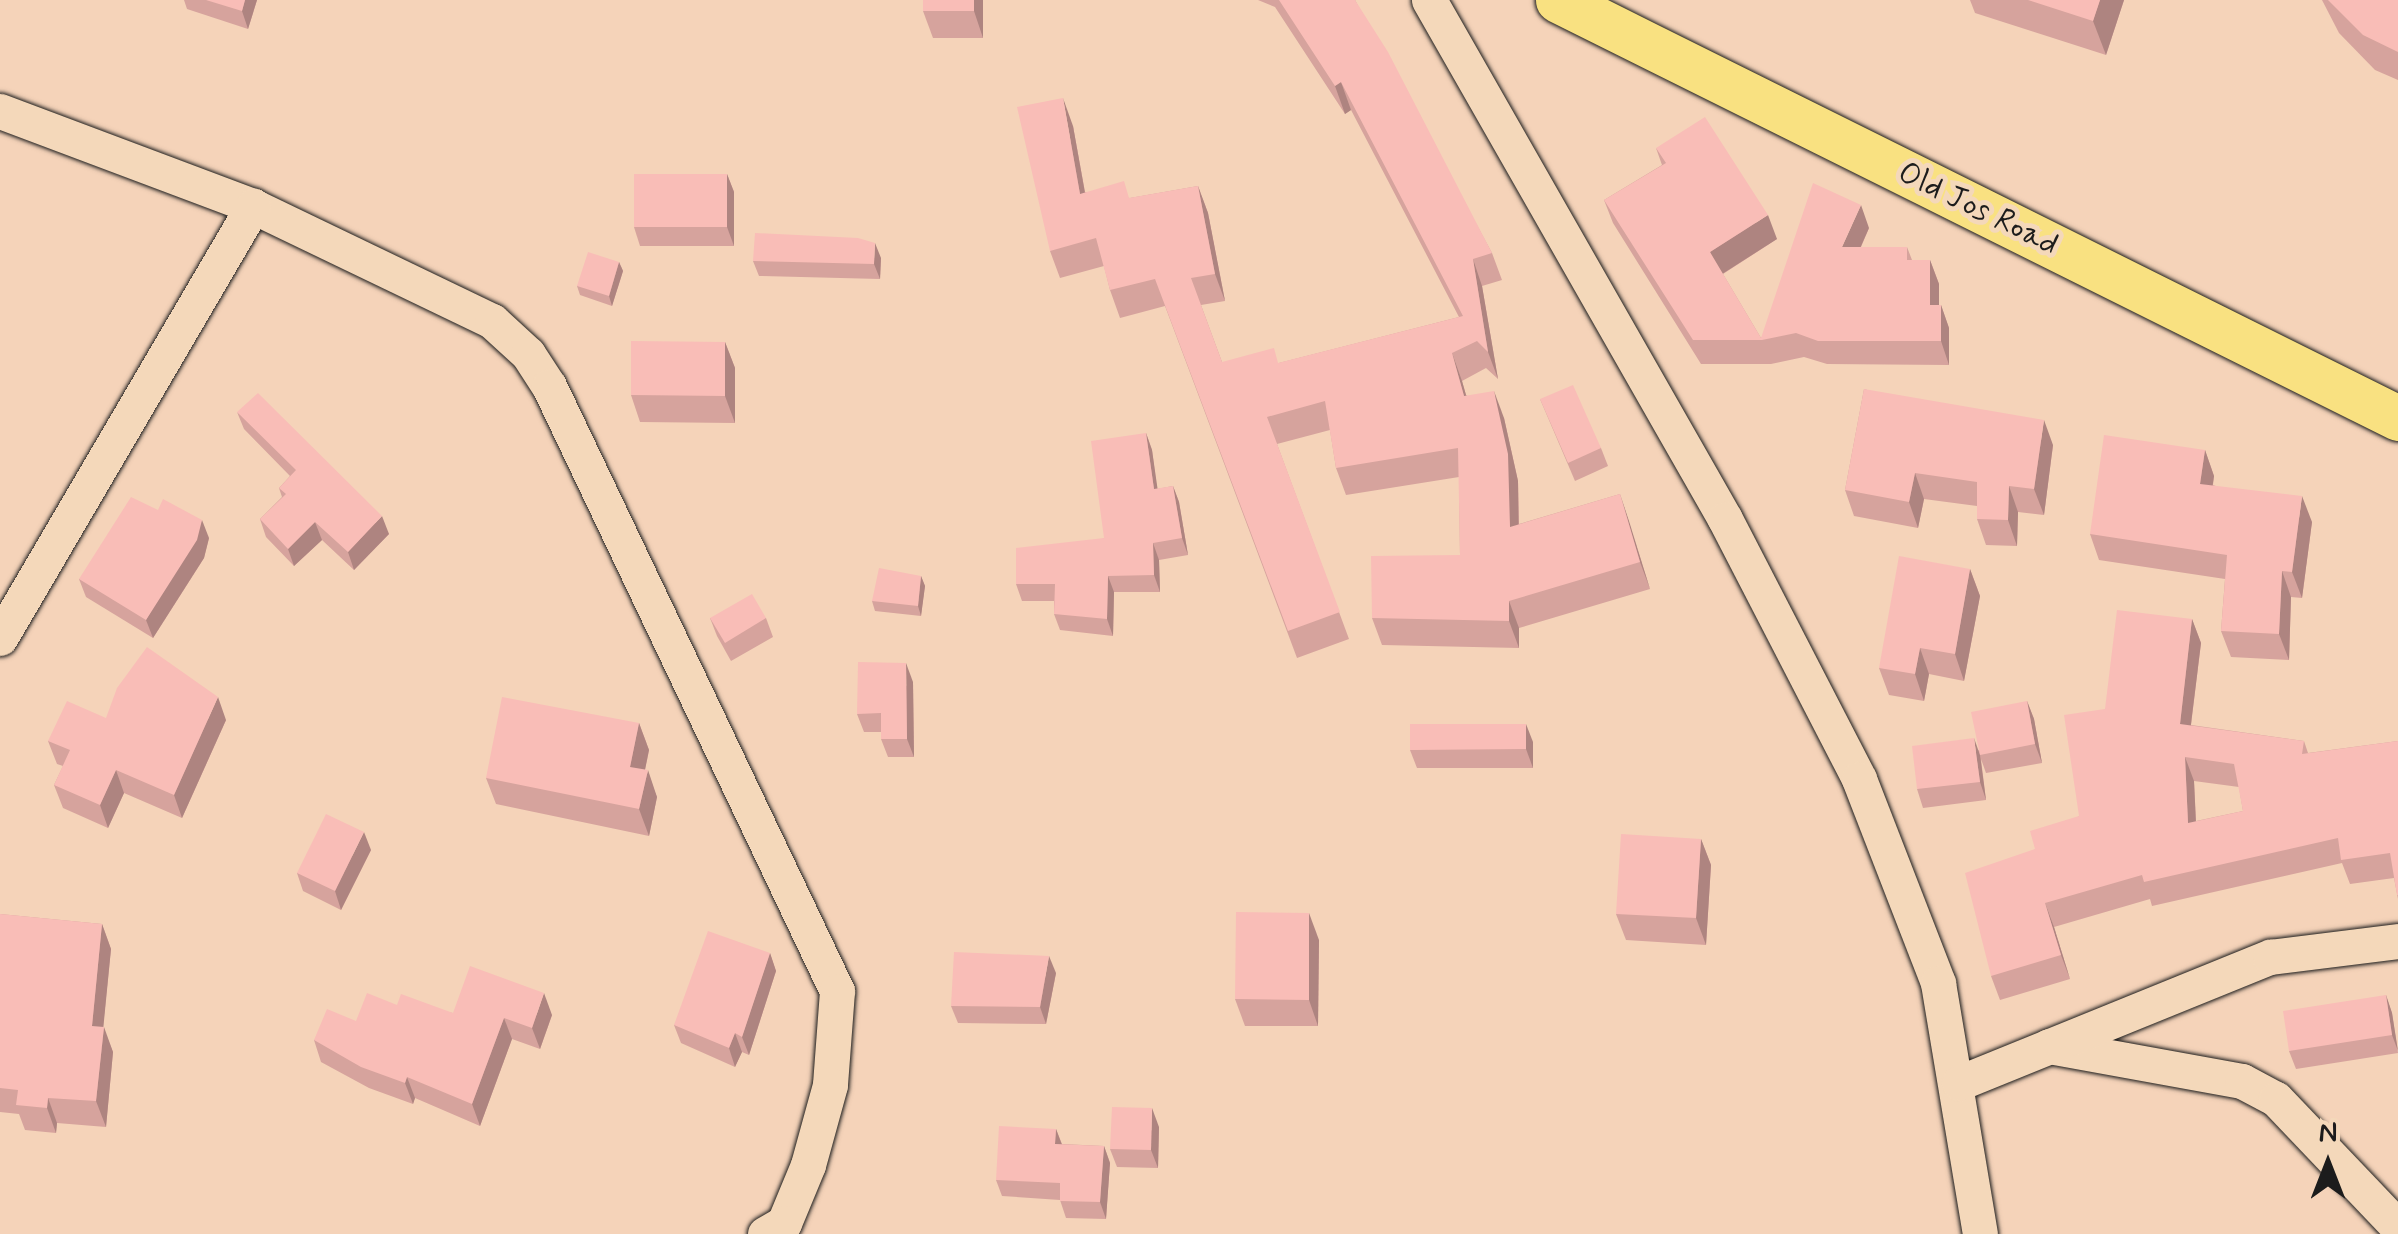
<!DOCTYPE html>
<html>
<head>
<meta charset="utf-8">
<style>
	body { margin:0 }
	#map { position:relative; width:2398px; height:1234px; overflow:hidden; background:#f5d3b9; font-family:Mynerve,sans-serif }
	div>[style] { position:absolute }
	.roads { filter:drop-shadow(0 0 2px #1c1c1c) drop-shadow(0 0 2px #1c1c1c) }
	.minor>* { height:35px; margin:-17.5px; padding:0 17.5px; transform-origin:17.5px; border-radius:17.5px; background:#f4d8ba }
	.major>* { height:45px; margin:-22.5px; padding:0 22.5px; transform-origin:22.5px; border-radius:22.5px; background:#f9e181 }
	.wall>* { inset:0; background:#d6a39d }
	.shaded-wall>* { inset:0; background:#ae8480 }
	.building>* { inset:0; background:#f9bdb7 }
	span { translate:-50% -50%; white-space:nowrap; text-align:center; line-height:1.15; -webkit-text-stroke:10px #f4d8ba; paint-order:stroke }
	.street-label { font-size:32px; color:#1c1c1c }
	.north { position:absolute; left:2278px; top:1114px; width:100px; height:100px; -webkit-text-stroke:8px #f4d8ba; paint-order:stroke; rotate:0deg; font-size:28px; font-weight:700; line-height:40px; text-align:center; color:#1c1c1c }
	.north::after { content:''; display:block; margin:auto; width:35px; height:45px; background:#1c1c1c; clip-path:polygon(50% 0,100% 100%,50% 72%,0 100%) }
</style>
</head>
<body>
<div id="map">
	<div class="roads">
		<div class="minor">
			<div style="left:1429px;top:0;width:597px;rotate:60.3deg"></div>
			<div style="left:1725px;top:519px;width:292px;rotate:62.7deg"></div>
			<div style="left:1859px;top:779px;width:219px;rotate:68.8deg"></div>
			<div style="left:1938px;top:983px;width:254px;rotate:80.5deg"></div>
			<div style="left:0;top:111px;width:270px;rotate:20.6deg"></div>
			<div style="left:253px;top:206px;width:265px;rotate:25.7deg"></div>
			<div style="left:492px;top:321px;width:49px;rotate:42.5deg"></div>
			<div style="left:528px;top:354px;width:38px;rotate:57deg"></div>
			<div style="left:549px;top:386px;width:670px;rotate:64.54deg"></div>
			<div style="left:837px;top:991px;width:94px;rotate:94.3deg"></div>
			<div style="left:830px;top:1085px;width:83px;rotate:105.4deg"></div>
			<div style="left:808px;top:1165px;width:63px;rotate:112.5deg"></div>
			<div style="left:784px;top:1223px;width:22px;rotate:150deg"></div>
			<div style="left:0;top:638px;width:501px;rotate:-59.64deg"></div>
			<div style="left:2049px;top:1046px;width:196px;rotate:10.3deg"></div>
			<div style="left:2242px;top:1081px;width:38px;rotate:28deg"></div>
			<div style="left:2276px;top:1099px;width:177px;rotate:46.4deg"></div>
			<div style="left:1959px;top:1083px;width:336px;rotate:-22.1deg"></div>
			<div style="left:2270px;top:957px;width:129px;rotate:-7.1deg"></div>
		</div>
		<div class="major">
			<div style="left:1558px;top:0;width:938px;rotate:26.46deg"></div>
		</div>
	</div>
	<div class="wall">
		<div style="clip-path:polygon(184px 0,257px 0,248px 29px,187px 9px)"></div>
		<div style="clip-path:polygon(983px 0,983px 38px,933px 38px,923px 11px)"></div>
		<div style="clip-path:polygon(1258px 0,1355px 0,1492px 253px,1502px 280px,1482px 286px,1498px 379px,1486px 368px,1462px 381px,1466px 395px,1504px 418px,1518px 481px,1519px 524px,1620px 494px,1650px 589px,1519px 628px,1519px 648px,1382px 645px,1372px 618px,1460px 555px,1459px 477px,1346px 495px,1336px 468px,1330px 430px,1277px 444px,1349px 639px,1297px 658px,1165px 306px,1120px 318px,1110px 290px,1104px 266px,1060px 278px,1050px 251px,1073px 126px,1085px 192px,1130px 198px,1198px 186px,1208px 213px,1225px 301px,1201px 305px,1222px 362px,1279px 363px,1459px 317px,1351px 110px,1345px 114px,1275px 7px)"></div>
		<div style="clip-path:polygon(1970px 0,2124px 0,2106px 55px,1975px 13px)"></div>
		<div style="clip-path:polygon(2322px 0,2398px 0,2398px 80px,2375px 70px,2339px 33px)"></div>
		<div style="clip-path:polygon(1656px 148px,1777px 239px,1723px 274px,1761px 338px,1869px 228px,1861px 247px,1907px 247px,1912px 260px,1930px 260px,1939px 284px,1939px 305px,1941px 305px,1949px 328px,1949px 365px,1827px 364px,1804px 357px,1771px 364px,1701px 364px,1613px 223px,1604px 200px,1662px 165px)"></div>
		<div style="clip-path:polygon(727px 174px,734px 192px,734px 246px,640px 246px,634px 227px)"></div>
		<div style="clip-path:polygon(881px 258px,880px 279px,759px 276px,753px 261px)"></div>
		<div style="clip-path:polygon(619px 262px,623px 271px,612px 306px,580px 295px,577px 286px)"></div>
		<div style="clip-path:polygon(725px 342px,735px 368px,735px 423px,640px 422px,631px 395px)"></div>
		<div style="clip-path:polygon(1864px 389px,2053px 445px,2044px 515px,2018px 512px,2017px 546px,1986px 545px,1977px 519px,1977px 506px,1924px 499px,1918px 528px,1854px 516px,1845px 490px)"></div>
		<div style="clip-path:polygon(1540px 399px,1601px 448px,1608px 466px,1575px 481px)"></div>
		<div style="clip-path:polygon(237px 412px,389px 534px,354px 570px,322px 540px,294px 566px,266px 537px,260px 519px,282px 497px,279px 488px,290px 476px,244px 429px)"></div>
		<div style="clip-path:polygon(1146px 433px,1152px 450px,1157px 489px,1173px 486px,1179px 502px,1188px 555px,1159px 560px,1160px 592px,1114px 592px,1113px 636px,1060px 630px,1054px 614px,1054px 601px,1022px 601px,1016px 584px,1104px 538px)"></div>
		<div style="clip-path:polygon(2205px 450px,2214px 476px,2213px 485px,2312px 522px,2302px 598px,2291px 597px,2289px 660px,2231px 657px,2221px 631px,2225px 579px,2099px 560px,2090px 534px)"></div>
		<div style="clip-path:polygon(209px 538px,204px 558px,153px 638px,86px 597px,79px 579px)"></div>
		<div style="clip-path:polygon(1970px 569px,1980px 596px,1964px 681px,1929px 674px,1924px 701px,1889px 695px,1879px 668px)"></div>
		<div style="clip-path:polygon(921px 576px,925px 586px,921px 616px,875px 611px,872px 601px)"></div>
		<div style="clip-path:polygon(710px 618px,766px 618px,773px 637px,731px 661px,717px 636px)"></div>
		<div style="clip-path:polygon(evenodd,2192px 619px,2201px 643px,2191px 725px,2304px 741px,2308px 753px,2398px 741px,2398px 899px,2394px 878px,2350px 884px,2342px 863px,2152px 906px,2150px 899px,2054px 927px,2070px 979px,2000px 1000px,1991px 976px,2035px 849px,2079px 816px,2105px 709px,2192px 619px,2194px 781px,2239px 787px,2243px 811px,2196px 821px,2194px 781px)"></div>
		<div style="clip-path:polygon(913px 682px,914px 757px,888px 757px,881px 739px,881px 732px,864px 732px,857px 714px)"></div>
		<div style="clip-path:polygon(2027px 701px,2034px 719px,2042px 763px,1986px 773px,1981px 759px,1986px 800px,1923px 808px,1917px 789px,1979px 750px)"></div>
		<div style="clip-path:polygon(106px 718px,226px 720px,182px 818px,124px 793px,108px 828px,63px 808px,54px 785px,63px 766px,57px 764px,48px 741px)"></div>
		<div style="clip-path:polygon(639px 723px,649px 750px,645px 770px,657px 797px,649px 836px,496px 804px,486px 778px)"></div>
		<div style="clip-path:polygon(1533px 742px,1533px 768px,1417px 768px,1410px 750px)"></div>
		<div style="clip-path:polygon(1701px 839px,1711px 865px,1706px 945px,1626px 940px,1616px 914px)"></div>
		<div style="clip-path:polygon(371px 850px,341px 910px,303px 891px,297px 873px)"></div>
		<div style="clip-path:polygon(0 914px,102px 924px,111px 949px,103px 1027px,113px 1052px,106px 1127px,57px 1123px,56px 1133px,25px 1130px,19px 1114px,0 1112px)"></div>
		<div style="clip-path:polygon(1319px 940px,1318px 1026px,1245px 1026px,1235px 999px)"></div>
		<div style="clip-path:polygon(770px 953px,776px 971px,749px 1055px,742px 1052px,735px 1067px,681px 1043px,674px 1025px)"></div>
		<div style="clip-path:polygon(1056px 973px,1046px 1024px,958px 1023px,951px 1006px)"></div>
		<div style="clip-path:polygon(2386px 995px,2392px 1013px,2398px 1053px,2296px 1069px,2289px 1051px)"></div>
		<div style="clip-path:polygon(397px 1005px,453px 1013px,552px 1015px,540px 1049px,512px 1039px,480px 1126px,415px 1098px,413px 1104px,369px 1088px,321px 1062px,314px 1040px)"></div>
		<div style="clip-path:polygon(1159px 1127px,1158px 1168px,1117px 1167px,1110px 1149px)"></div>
		<div style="clip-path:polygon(1056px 1129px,1062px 1144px,1104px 1146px,1110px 1163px,1106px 1219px,1066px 1218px,1060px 1200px,1002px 1196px,996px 1180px)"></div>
	</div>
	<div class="shaded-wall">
		<div style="clip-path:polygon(245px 0,257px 0,248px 29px,242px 11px)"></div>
		<div style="clip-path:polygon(974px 0,983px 0,983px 38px,974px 11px)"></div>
		<div style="clip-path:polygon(2100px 0,2124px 0,2106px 55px,2093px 21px)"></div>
		<div style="clip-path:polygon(1341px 82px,1351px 110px,1345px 114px,1335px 86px)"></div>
		<div style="clip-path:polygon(1063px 98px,1073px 126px,1090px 221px,1080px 194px)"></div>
		<div style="clip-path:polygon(727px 174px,734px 192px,734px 246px,727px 227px)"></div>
		<div style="clip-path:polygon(1198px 186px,1208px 213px,1225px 301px,1215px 274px)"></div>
		<div style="clip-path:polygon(1861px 205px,1869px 228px,1850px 271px,1842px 247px)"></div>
		<div style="clip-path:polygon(1768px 215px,1777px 239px,1719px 276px,1710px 252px)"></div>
		<div style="clip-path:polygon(875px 243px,881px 258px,880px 279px,874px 264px)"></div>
		<div style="clip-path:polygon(1473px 259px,1482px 286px,1498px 379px,1488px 352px)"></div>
		<div style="clip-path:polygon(1930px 260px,1939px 284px,1939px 328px,1930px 305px)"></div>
		<div style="clip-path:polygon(619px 262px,623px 271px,612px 306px,609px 296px)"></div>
		<div style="clip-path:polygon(1941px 305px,1949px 328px,1949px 365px,1941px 341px)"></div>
		<div style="clip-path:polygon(725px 342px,735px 368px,735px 423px,725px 396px)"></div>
		<div style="clip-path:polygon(1452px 353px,1462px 381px,1474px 423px,1464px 396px)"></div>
		<div style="clip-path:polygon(1494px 391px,1504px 418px,1518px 481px,1519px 554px,1510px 527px)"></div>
		<div style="clip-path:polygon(2044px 420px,2053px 445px,2044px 515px,2034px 489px)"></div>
		<div style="clip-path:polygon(1146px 433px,1152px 450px,1160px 506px,1154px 489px)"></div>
		<div style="clip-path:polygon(2205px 450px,2214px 476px,2209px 510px,2200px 484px)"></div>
		<div style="clip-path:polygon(1915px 473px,1924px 499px,1918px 528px,1909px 502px)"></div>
		<div style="clip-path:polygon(1173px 486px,1179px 502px,1188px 555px,1182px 538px)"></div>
		<div style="clip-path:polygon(2009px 486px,2018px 512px,2017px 546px,2008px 520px)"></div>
		<div style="clip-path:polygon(1620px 494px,1629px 521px,1650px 589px,1640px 562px)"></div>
		<div style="clip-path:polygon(2302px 496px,2312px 522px,2302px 598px,2292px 572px)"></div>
		<div style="clip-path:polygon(382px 516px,389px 534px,354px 570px,348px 552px)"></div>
		<div style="clip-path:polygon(202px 520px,209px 538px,204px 558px,153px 638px,146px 620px)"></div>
		<div style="clip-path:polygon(315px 522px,322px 540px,294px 566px,288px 549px)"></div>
		<div style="clip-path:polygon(1153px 543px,1159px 560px,1160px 592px,1154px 575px)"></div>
		<div style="clip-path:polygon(1970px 569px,1980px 596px,1964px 681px,1955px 654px)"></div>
		<div style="clip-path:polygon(2282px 571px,2291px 597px,2289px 660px,2279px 634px)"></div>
		<div style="clip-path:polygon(921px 576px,925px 586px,921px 616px,918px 606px)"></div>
		<div style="clip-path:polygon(1108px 576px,1114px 592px,1113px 636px,1107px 619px)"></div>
		<div style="clip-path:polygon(1509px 601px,1519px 628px,1519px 648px,1509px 621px)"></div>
		<div style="clip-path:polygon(2192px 619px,2201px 643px,2188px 748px,2180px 724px)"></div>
		<div style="clip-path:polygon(1920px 648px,1929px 674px,1924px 701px,1915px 674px)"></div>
		<div style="clip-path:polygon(906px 663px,913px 682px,914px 757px,907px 739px)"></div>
		<div style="clip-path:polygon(218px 697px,226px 720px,182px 818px,174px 795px)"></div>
		<div style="clip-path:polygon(2027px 701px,2034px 719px,2042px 763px,2035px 744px)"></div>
		<div style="clip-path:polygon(639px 723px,649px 750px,640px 794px,630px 767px)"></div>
		<div style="clip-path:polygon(1526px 724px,1533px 742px,1533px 768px,1526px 749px)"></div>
		<div style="clip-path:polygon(1974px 738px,1980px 755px,1986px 800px,1980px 782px)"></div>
		<div style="clip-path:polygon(2185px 757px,2194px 781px,2197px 847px,2188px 823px)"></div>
		<div style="clip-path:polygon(116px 770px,124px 793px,108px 828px,100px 805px)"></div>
		<div style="clip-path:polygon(648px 770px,657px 797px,649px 836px,639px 809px)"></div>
		<div style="clip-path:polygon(364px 832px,371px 850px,341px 910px,335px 891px)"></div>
		<div style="clip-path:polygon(1701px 839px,1711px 865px,1706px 945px,1696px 918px)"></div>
		<div style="clip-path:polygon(2045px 903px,2054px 927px,2070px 979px,2061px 955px)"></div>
		<div style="clip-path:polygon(1309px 913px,1319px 940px,1318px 1026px,1309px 1000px)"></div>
		<div style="clip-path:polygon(102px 924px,111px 949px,101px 1051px,92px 1026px)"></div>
		<div style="clip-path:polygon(770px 953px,776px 971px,749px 1055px,742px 1037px)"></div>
		<div style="clip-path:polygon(1049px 956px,1056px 973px,1046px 1024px,1040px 1007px)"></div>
		<div style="clip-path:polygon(544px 993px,552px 1015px,540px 1049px,532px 1028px)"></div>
		<div style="clip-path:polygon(2386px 995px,2392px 1013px,2398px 1051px,2392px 1035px)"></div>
		<div style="clip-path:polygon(504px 1018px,512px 1039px,480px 1126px,472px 1104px)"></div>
		<div style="clip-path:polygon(104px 1027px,113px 1052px,106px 1127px,96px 1101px)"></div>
		<div style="clip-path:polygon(735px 1033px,742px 1052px,735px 1067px,729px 1048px)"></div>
		<div style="clip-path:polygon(407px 1077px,415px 1098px,413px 1104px,405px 1083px)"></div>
		<div style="clip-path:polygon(48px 1098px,57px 1123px,56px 1133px,47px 1108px)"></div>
		<div style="clip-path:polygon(1152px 1108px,1159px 1127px,1158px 1168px,1151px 1150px)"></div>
		<div style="clip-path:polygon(1056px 1129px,1062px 1145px,1055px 1144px)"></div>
		<div style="clip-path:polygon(1104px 1146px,1110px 1163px,1106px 1219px,1100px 1202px)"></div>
	</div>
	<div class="building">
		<div style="clip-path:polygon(206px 0,245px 0,242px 11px)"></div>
		<div style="clip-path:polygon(923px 0,974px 0,974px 11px,923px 11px)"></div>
		<div style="clip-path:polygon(1279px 0,1355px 0,1388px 52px,1492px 253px,1473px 259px,1488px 352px,1477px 341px,1452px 353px,1464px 396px,1494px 391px,1508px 454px,1510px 527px,1620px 494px,1640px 562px,1509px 601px,1509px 621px,1372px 618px,1371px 556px,1460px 555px,1458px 448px,1336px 468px,1325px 401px,1267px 417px,1340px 612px,1288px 631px,1155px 279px,1110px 290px,1096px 238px,1050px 251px,1017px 107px,1063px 98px,1080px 194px,1124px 181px,1129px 198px,1198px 186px,1215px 274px,1191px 278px,1222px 362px,1274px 348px,1278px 363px,1463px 316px,1341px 82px,1335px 86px)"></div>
		<div style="clip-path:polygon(2028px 0,2100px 0,2093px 21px)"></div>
		<div style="clip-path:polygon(2328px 0,2398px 0,2398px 52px,2363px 35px)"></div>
		<div style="clip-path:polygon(1705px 117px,1768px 215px,1710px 252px,1761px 338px,1813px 183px,1861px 205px,1842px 247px,1907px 247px,1907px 260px,1930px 260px,1930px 305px,1941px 305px,1941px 341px,1818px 341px,1796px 333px,1762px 340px,1693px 340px,1604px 200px,1666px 163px,1656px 148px)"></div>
		<div style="clip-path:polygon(634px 174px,727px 174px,727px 227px,634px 227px)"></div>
		<div style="clip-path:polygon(755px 233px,858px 238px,875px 243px,874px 264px,753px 261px)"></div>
		<div style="clip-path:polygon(588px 252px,619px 262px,609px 296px,577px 286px)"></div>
		<div style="clip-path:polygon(631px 341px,725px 342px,725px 396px,631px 395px)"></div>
		<div style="clip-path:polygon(1573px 385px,1601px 448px,1568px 463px,1540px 399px)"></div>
		<div style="clip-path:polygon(1864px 389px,2044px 420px,2034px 489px,2009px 486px,2008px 520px,1977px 519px,1977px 482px,1915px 473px,1909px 502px,1845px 490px)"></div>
		<div style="clip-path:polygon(258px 393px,382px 516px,348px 552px,315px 522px,288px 549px,260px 519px,286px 494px,279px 488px,296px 470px,237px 412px)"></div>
		<div style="clip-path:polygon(1146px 433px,1154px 489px,1173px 486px,1182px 538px,1153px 543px,1154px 575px,1108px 576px,1107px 619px,1054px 614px,1055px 584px,1016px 584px,1016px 548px,1104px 538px,1091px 441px)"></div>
		<div style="clip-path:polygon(2104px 435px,2205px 450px,2200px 484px,2302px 496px,2292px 572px,2282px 571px,2279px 634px,2221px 631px,2227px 555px,2090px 534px)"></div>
		<div style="clip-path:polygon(131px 497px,158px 510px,163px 499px,202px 520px,197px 540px,146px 620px,79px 579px)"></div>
		<div style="clip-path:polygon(1899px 556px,1970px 569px,1955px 654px,1920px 648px,1915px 674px,1879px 668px)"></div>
		<div style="clip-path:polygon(879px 568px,921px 576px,918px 606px,872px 601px)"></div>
		<div style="clip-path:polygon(752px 594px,766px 618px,725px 643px,710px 618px)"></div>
		<div style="clip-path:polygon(evenodd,2117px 610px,2192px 619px,2180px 724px,2304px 741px,2302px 754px,2398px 741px,2398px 895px,2397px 895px,2390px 853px,2341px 860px,2338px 838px,2144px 882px,2142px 875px,2045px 903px,2061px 955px,1991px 976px,1965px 873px,2035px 849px,2030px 831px,2079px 816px,2064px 715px,2105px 709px,2117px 610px,2185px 757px,2234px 764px,2243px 811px,2188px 823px,2185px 757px)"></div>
		<div style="clip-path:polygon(147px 647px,218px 697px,174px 795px,116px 770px,100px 805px,54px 785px,70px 750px,48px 741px,67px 701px,106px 718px,117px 688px)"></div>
		<div style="clip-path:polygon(858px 662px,906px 663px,907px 739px,881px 739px,881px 713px,857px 714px)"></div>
		<div style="clip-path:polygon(502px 697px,639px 723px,630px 767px,648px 770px,639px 809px,486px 778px)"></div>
		<div style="clip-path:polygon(2027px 701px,2035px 744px,1980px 755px,1971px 712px)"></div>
		<div style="clip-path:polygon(1410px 724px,1526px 724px,1526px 749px,1410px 750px)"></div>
		<div style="clip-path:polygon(1974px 738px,1980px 782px,1917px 789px,1912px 746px)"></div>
		<div style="clip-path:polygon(326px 814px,364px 832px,335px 891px,297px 873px)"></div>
		<div style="clip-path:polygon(1621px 834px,1701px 839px,1696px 918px,1616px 914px)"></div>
		<div style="clip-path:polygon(1236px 912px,1309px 913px,1309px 1000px,1235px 999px)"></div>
		<div style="clip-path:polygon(0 914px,102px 924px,92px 1026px,104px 1027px,96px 1101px,48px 1098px,47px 1108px,16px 1105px,18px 1090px,0 1088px)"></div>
		<div style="clip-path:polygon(708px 931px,770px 953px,742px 1037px,735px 1033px,729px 1048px,674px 1025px)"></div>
		<div style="clip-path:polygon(954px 952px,1049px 956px,1040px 1007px,951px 1006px)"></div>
		<div style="clip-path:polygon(470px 966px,544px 993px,532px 1028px,504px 1018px,472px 1104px,407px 1077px,405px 1083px,361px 1067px,314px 1040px,327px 1009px,356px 1021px,367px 993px,397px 1005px,401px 994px,453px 1013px)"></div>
		<div style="clip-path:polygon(2386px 995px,2392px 1035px,2289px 1051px,2283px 1011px)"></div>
		<div style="clip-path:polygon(1112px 1107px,1152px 1108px,1151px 1150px,1110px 1149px)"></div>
		<div style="clip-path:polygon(999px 1126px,1056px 1129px,1055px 1144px,1104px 1146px,1100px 1202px,1060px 1201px,1060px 1183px,996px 1180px)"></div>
	</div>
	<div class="street-label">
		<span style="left:1978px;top:209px;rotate:26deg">Old Jos Road</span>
	</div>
	<div class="north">N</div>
</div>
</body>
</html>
